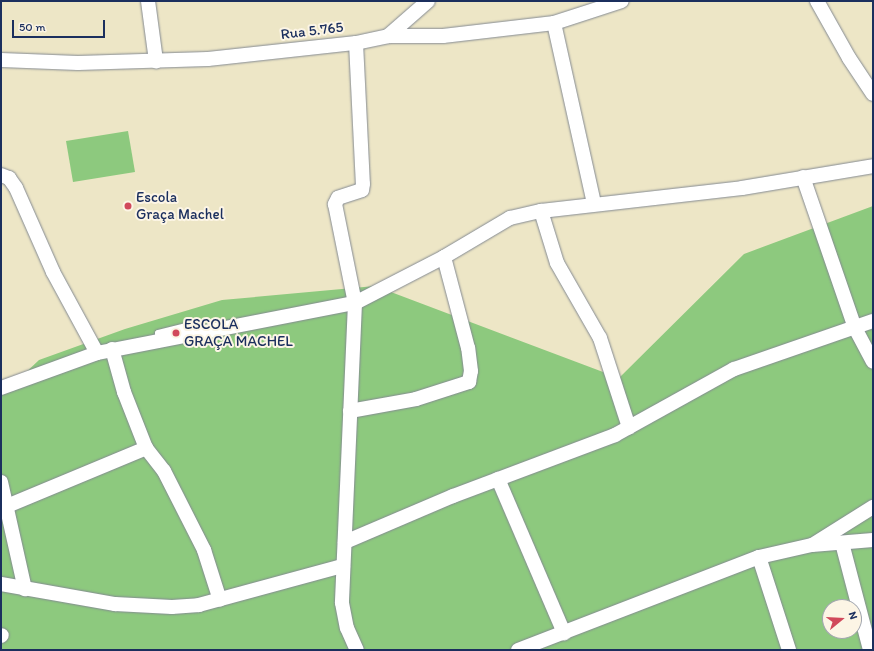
<!DOCTYPE html>
<html>
<head>
<meta charset="utf-8">
<style>
	body { margin:0 }
	#map { position:relative; width:874px; height:651px; overflow:hidden; background:#ede6c6; font-family:Itim,sans-serif }
	div>[style] { position:absolute }
	.green>* { inset:0; background:#8dc97e }
	.roads { filter:drop-shadow(0 0 1px #848a92) drop-shadow(0 0 1px #848a92) }
	.service>* { height:7px; margin:-3.5px; padding:0 3.5px; transform-origin:3.5px; border-radius:3.5px; background:#fff }
	.minor>* { height:14px; margin:-7px; padding:0 7px; transform-origin:7px; border-radius:7px; background:#fff }
	.dots>* { width:11px; height:11px; translate:-50% -50%; box-sizing:border-box; border:2px solid #fcf5e5; border-radius:50% }
	span { translate:-50% -50%; white-space:nowrap; text-align:center; line-height:1.15; -webkit-text-stroke:4px #fcf5e5; paint-order:stroke }
	.street-label { font-size:15px; color:#1b2f5e }
	.poi-label { font-size:15px; color:#1b2f5e }
	.left { translate:0 -50%; text-align:left }
	.frame { position:absolute; inset:0; border:2px solid #1b2f5e; pointer-events:none }
	.north { position:absolute; left:822px; top:599px; width:40px; height:40px; box-sizing:border-box; background:#fcf5e5; border:1px solid #a2a6af; border-radius:50%; rotate:72deg; font-size:11px; font-weight:700; line-height:16px; text-align:center; color:#1b2f5e }
	.north::after { content:''; display:block; margin:auto; width:14px; height:18px; background:#d1495b; clip-path:polygon(50% 0,100% 100%,50% 72%,0 100%) }
	.scale { position:absolute; left:12px; top:20px; width:93px; height:18px; box-sizing:border-box; border:2px solid #1b2f5e; border-top:0; padding-left:5px; font-size:12px; line-height:14px; white-space:nowrap; color:#1b2f5e; -webkit-text-stroke:3px #fcf5e5; paint-order:stroke }
</style>
</head>
<body>
<div id="map">
	<div class="green">
		<div style="clip-path:polygon(128px 131px,135px 172px,73px 182px,66px 141px)"></div>
		<div style="clip-path:polygon(evenodd,873px 206px,873px 650px,1px 650px,1px 396px,39px 360px,125px 329px,222px 300px,375px 286px,619px 378px,744px 254px,873px 206px,830px 607px,854px 607px,854px 631px,830px 631px,830px 607px)"></div>
	</div>
	<div class="roads">
		<div class="service">
			<div style="left:160px;top:341px;width:8px;rotate:-104deg"></div>
			<div style="left:158px;top:333px;width:33px;rotate:-14deg"></div>
			<div style="left:190px;top:325px;width:9px;rotate:77deg"></div>
		</div>
		<div class="minor">
			<div style="left:148px;top:1px;width:61px;rotate:82.4deg"></div>
			<div style="left:817px;top:1px;width:65px;rotate:60.7deg"></div>
			<div style="left:849px;top:58px;width:43px;rotate:56.3deg"></div>
			<div style="left:554px;top:23px;width:185px;rotate:77.5deg"></div>
			<div style="left:388px;top:36px;width:53px;rotate:-41.2deg"></div>
			<div style="left:356px;top:43px;width:141px;rotate:87.2deg"></div>
			<div style="left:363px;top:184px;width:6px;rotate:99deg"></div>
			<div style="left:362px;top:190px;width:25px;rotate:162deg"></div>
			<div style="left:338px;top:198px;width:7px;rotate:117deg"></div>
			<div style="left:335px;top:204px;width:101px;rotate:78.6deg"></div>
			<div style="left:355px;top:303px;width:300px;rotate:92.5deg"></div>
			<div style="left:342px;top:603px;width:25px;rotate:79deg"></div>
			<div style="left:347px;top:628px;width:24px;rotate:66deg"></div>
			<div style="left:1px;top:60px;width:77px;rotate:2.2deg"></div>
			<div style="left:78px;top:63px;width:130px;rotate:-1.8deg"></div>
			<div style="left:208px;top:59px;width:149px;rotate:-6.2deg"></div>
			<div style="left:356px;top:43px;width:33px;rotate:-12deg"></div>
			<div style="left:388px;top:36px;width:55px"></div>
			<div style="left:443px;top:36px;width:112px;rotate:-6.7deg"></div>
			<div style="left:554px;top:23px;width:71px;rotate:-17.9deg"></div>
			<div style="left:1px;top:175px;width:9px;rotate:21deg"></div>
			<div style="left:9px;top:178px;width:12px;rotate:55deg"></div>
			<div style="left:16px;top:188px;width:92px;rotate:66.2deg"></div>
			<div style="left:53px;top:272px;width:92px;rotate:61.5deg"></div>
			<div style="left:803px;top:177px;width:160px;rotate:71deg"></div>
			<div style="left:855px;top:328px;width:38px;rotate:62deg"></div>
			<div style="left:541px;top:211px;width:54px;rotate:72.9deg"></div>
			<div style="left:557px;top:263px;width:86px;rotate:60.2deg"></div>
			<div style="left:600px;top:338px;width:94px;rotate:72deg"></div>
			<div style="left:112px;top:349px;width:45px;rotate:74.4deg"></div>
			<div style="left:124px;top:392px;width:60px;rotate:68.6deg"></div>
			<div style="left:146px;top:448px;width:29px;rotate:52deg"></div>
			<div style="left:164px;top:471px;width:89px;rotate:63.1deg"></div>
			<div style="left:204px;top:550px;width:52px;rotate:72.3deg"></div>
			<div style="left:1px;top:388px;width:102px;rotate:-20deg"></div>
			<div style="left:97px;top:353px;width:263px;rotate:-11deg"></div>
			<div style="left:355px;top:303px;width:100px;rotate:-27.3deg"></div>
			<div style="left:444px;top:257px;width:77px;rotate:-30.6deg"></div>
			<div style="left:510px;top:218px;width:32px;rotate:-13deg"></div>
			<div style="left:541px;top:211px;width:202px;rotate:-6.5deg"></div>
			<div style="left:742px;top:188px;width:133px;rotate:-9.5deg"></div>
			<div style="left:350px;top:411px;width:67px;rotate:-10.3deg"></div>
			<div style="left:416px;top:399px;width:56px;rotate:-17.8deg"></div>
			<div style="left:469px;top:382px;width:11px;rotate:-80deg"></div>
			<div style="left:471px;top:371px;width:23px;rotate:-97deg"></div>
			<div style="left:468px;top:348px;width:94px;rotate:-104.8deg"></div>
			<div style="left:498px;top:479px;width:168px;rotate:66.8deg"></div>
			<div style="left:1px;top:482px;width:110px;rotate:77.4deg"></div>
			<div style="left:7px;top:506px;width:151px;rotate:-22.6deg"></div>
			<div style="left:345px;top:542px;width:117px;rotate:-23.1deg"></div>
			<div style="left:453px;top:496px;width:173px;rotate:-20.6deg"></div>
			<div style="left:615px;top:435px;width:136px;rotate:-29deg"></div>
			<div style="left:734px;top:369px;width:147px;rotate:-19.1deg"></div>
			<div style="left:842px;top:543px;width:111px;rotate:75.3deg"></div>
			<div style="left:814px;top:544px;width:70px;rotate:-32.1deg"></div>
			<div style="left:759px;top:557px;width:98px;rotate:72.1deg"></div>
			<div style="left:1px;top:584px;width:116px;rotate:10deg"></div>
			<div style="left:115px;top:604px;width:57px;rotate:3deg"></div>
			<div style="left:172px;top:607px;width:27px;rotate:-4deg"></div>
			<div style="left:199px;top:605px;width:149px;rotate:-15.2deg"></div>
			<div style="left:1px;top:636px;width:1px;rotate:-45deg"></div>
			<div style="left:518px;top:650px;width:258px;rotate:-21.1deg"></div>
			<div style="left:759px;top:557px;width:54px;rotate:-12.8deg"></div>
			<div style="left:812px;top:545px;width:61px;rotate:-4.7deg"></div>
		</div>
	</div>
	<div class="dots">
		<div style="left:128px;top:206px;background:#d1495b"></div>
		<div style="left:176px;top:333px;background:#d1495b"></div>
	</div>
	<div class="street-label">
		<span style="left:312px;top:31px;rotate:-7deg">Rua 5.765</span>
	</div>
	<div class="poi-label">
		<span class="left" style="left:136px;top:206px">Escola<br>Graça Machel</span>
		<span class="left" style="left:184px;top:333px">ESCOLA<br>GRAÇA MACHEL</span>
	</div>
	<div class="frame"></div>
	<div class="north">N</div>
	<div class="scale">50 m</div>
</div>
</body>
</html>
